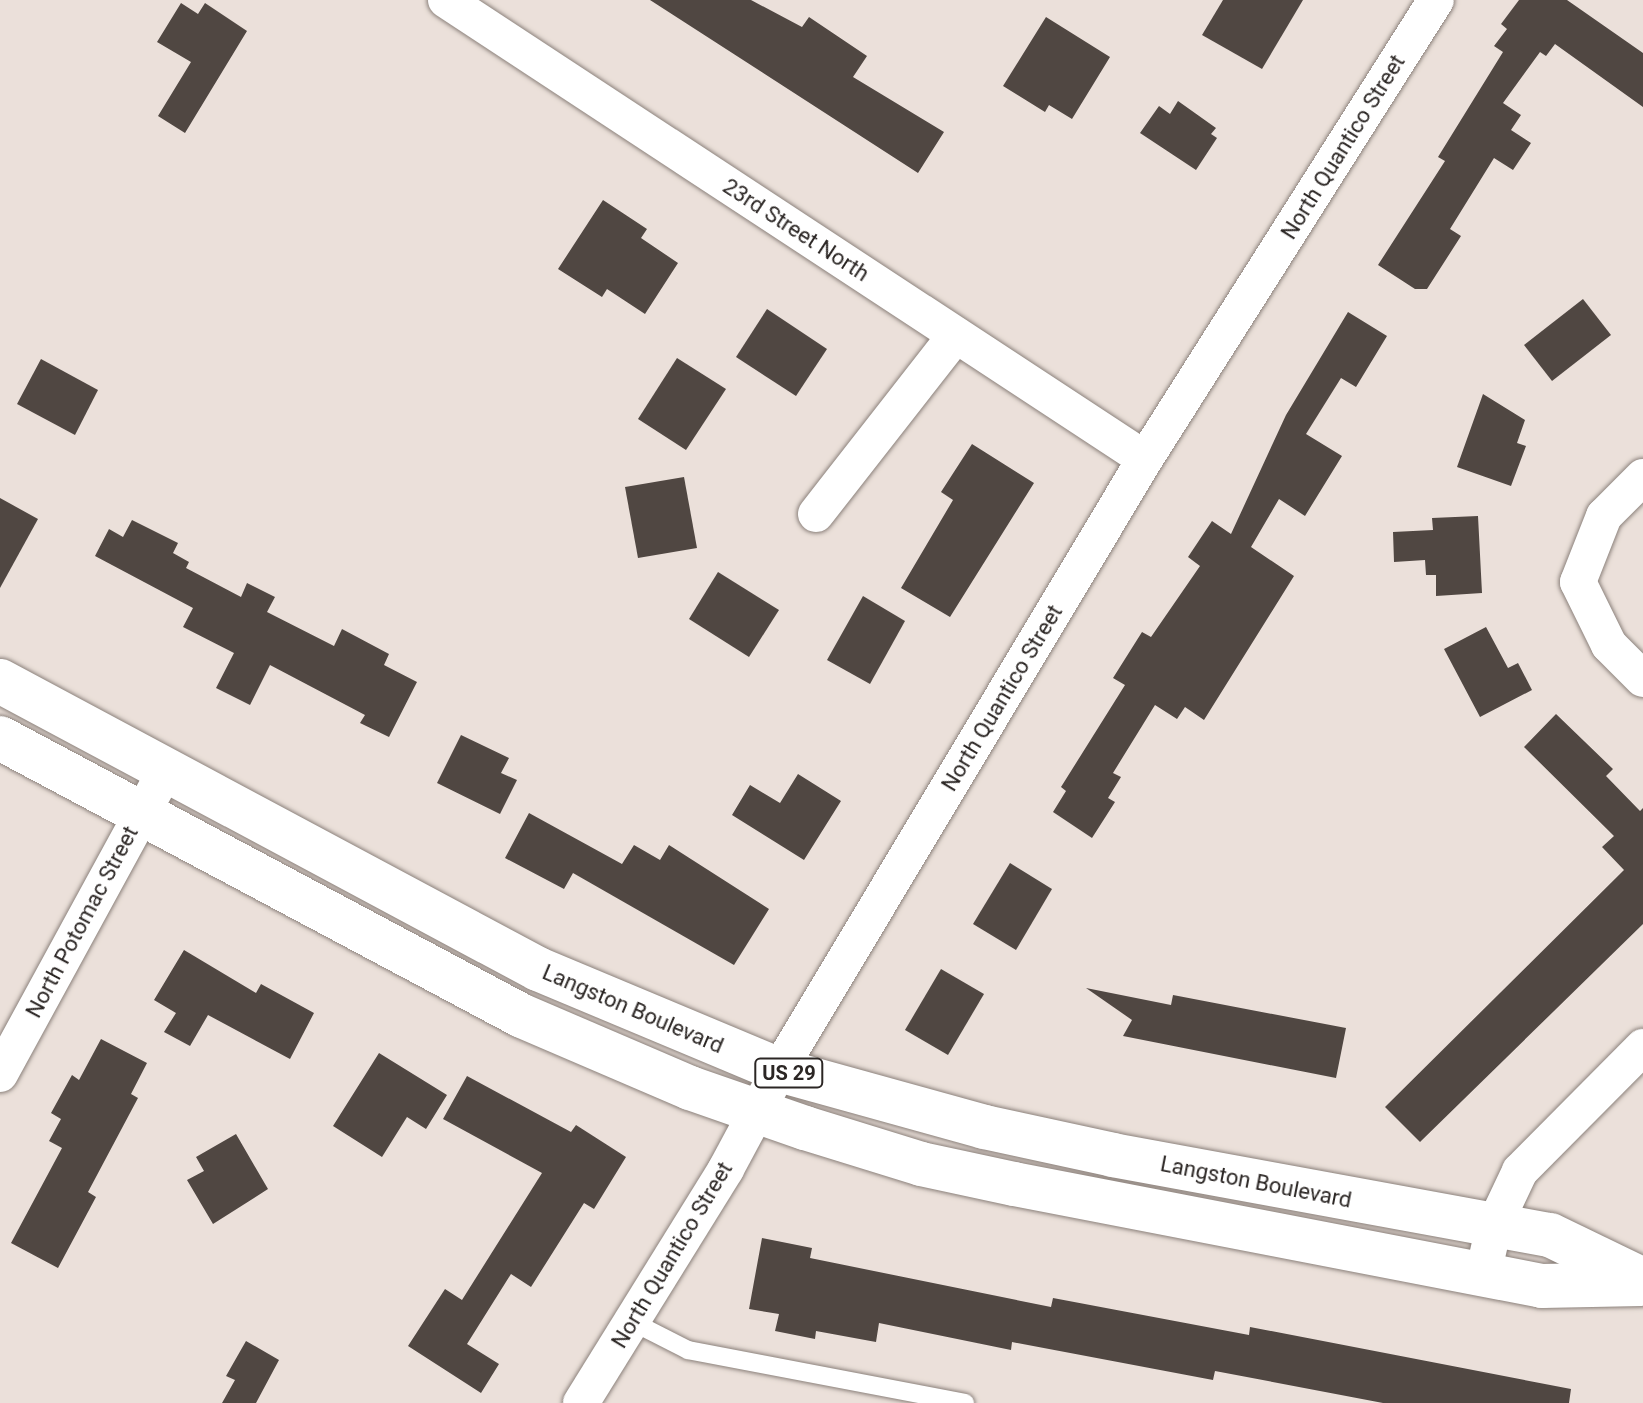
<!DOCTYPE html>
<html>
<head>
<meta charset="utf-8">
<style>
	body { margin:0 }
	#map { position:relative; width:1643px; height:1403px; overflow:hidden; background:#ebe0da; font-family:Roboto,sans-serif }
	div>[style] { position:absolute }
	.building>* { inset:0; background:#504742 }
	.roads { filter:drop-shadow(0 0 2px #8b817b) drop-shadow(0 0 2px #8b817b) }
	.lane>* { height:18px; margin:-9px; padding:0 9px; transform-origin:9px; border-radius:9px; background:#fff }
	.street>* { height:36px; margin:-18px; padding:0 18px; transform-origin:18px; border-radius:18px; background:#fff }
	.primary>* { height:44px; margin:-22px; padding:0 22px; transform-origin:22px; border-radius:22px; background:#fff }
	span { translate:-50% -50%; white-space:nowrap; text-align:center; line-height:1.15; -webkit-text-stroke:8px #fff; paint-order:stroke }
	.shield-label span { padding:2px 6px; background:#fff; border:2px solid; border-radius:6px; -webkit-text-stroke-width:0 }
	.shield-label { font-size:20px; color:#2b2624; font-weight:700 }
	.street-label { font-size:22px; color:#2b2624 }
</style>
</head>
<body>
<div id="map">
	<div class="building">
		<div style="clip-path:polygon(650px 0,751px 0,802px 27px,809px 17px,867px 56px,853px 77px,944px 132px,918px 173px)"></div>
		<div style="clip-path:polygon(1223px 0,1303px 0,1262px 69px,1202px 35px)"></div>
		<div style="clip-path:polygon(1519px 0,1567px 0,1643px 53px,1643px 107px,1555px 44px,1546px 56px,1540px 52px,1503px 103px,1521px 115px,1511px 130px,1531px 143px,1513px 170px,1494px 158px,1450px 229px,1461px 236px,1427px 289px,1415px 289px,1378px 265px,1445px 161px,1438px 157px,1503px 52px,1494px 46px,1507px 29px,1501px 24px)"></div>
		<div style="clip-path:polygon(181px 3px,198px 14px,205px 3px,247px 31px,185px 133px,158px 116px,191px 62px,157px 42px)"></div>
		<div style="clip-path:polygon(1046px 17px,1110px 57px,1072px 119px,1049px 105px,1045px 112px,1003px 86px)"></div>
		<div style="clip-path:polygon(1178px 101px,1216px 128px,1211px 134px,1217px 138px,1196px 170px,1140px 133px,1159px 106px,1170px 114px)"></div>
		<div style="clip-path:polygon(603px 200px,647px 229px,641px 238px,678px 263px,645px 314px,607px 289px,602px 297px,558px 269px)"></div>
		<div style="clip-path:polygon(1583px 299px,1611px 335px,1552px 381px,1524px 345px)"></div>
		<div style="clip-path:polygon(767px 309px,827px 349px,796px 396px,736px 357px)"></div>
		<div style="clip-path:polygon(1348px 312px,1387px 336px,1356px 387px,1341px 378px,1306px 434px,1342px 456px,1305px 516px,1279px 499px,1251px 547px,1294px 576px,1204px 720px,1185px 707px,1177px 719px,1155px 705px,1113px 773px,1121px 777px,1108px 798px,1115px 802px,1092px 838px,1053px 812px,1066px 791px,1061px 787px,1125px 685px,1113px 678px,1142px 632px,1151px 637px,1200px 566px,1188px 557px,1212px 521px,1231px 534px,1286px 415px)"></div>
		<div style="clip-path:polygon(677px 358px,726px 389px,686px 450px,638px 419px)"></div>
		<div style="clip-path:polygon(41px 359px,98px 390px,75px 435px,17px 404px)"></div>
		<div style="clip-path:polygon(1483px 394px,1525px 420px,1517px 443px,1526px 446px,1511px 486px,1457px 467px)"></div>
		<div style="clip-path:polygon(972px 444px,1034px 483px,950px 617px,901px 588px,953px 500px,941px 492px)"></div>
		<div style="clip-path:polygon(684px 477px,697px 548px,638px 558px,625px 487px)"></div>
		<div style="clip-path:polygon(0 498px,38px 519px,0 588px)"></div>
		<div style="clip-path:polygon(1478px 516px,1482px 593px,1436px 596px,1436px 575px,1426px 575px,1425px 560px,1394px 562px,1393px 532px,1433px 530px,1432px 518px)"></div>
		<div style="clip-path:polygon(132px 520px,178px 543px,173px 553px,189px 562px,186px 568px,241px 597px,247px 583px,275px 597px,267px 612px,334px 646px,342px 629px,389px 654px,384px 665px,417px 682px,389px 737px,360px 723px,365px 715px,270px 665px,250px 705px,216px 688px,234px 653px,183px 627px,193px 608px,95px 556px,109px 529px,123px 537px)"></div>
		<div style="clip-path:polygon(718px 572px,779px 610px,749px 657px,689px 619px)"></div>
		<div style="clip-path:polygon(863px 596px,905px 621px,870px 684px,827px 660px)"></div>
		<div style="clip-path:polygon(1486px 627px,1508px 668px,1518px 663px,1532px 690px,1480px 717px,1444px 649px)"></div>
		<div style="clip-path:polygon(1556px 714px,1613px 769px,1606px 776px,1640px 811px,1643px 808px,1643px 924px,1420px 1142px,1385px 1107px,1624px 870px,1602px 847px,1614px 836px,1524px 747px)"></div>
		<div style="clip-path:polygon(461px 735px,509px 758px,501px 773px,517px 780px,500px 814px,437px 783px)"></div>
		<div style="clip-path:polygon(798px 774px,841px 801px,804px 860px,732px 815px,750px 785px,780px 803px)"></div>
		<div style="clip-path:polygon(529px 813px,622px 864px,634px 845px,660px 860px,669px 845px,769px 909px,734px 965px,573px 873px,564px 889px,505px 858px)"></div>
		<div style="clip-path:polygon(1010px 863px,1052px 889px,1016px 950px,973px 924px)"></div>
		<div style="clip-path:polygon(184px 950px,256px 993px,261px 984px,314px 1013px,290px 1059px,208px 1015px,190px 1046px,164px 1032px,176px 1013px,154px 1000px)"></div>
		<div style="clip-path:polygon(941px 969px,984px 994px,948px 1055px,905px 1030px)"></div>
		<div style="clip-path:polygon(1086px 988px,1171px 1005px,1173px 995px,1346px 1028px,1336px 1078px,1123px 1036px,1132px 1020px)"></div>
		<div style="clip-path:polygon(101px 1039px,147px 1063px,131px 1094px,138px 1098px,88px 1192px,96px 1197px,58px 1268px,11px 1243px,62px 1148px,49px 1141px,61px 1119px,51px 1113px,72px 1075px,79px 1080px)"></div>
		<div style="clip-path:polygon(379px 1053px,447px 1095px,426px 1129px,407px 1117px,382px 1157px,333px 1126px)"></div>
		<div style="clip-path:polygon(467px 1076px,571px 1132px,576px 1125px,626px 1157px,594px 1209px,584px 1203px,531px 1287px,511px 1274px,467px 1344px,499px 1364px,481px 1393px,408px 1346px,445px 1289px,462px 1300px,542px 1173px,443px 1119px)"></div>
		<div style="clip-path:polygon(236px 1134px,268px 1189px,213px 1224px,187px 1180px,204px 1171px,196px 1157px)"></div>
		<div style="clip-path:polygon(762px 1238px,812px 1248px,810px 1258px,1051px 1307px,1053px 1298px,1249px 1335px,1250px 1327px,1571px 1389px,1569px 1403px,1383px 1403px,1215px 1371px,1213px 1380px,1012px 1342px,1011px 1350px,879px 1323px,876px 1342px,816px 1331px,815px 1339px,775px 1331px,779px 1314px,749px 1309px)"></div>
		<div style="clip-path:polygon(246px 1341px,279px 1360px,256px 1403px,222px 1403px,235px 1380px,226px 1376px)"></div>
	</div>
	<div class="roads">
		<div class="lane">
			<div style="left:633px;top:1322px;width:62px;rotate:27deg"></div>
			<div style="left:688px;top:1350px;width:282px;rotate:10.8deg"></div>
		</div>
		<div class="street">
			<div style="left:446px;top:0;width:836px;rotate:33.29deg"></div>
			<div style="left:1643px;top:477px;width:55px;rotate:135deg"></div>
			<div style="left:1604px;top:516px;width:71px;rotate:111.5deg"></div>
			<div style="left:1578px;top:582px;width:70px;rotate:63.8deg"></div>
			<div style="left:1609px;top:645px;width:48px;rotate:45deg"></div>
			<div style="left:816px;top:514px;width:227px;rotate:-52deg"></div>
			<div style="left:0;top:1074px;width:345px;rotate:-61.4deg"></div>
			<div style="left:1483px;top:1274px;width:49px;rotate:-77.1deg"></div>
			<div style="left:1494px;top:1226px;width:61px;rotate:-64.7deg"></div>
			<div style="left:1520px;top:1171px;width:175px;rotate:-45.2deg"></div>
			<div style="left:581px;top:1403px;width:275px;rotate:-58.2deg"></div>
			<div style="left:726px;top:1169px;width:112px;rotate:-61.8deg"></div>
			<div style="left:779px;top:1070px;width:712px;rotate:-59.08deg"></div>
			<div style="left:1145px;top:459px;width:543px;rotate:-57.63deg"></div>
		</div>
		<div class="primary">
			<div style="left:0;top:681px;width:610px;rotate:28.16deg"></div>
			<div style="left:538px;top:969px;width:261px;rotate:22.7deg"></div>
			<div style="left:779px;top:1070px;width:213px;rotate:15.5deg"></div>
			<div style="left:984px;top:1127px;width:132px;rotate:12.2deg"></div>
			<div style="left:1113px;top:1155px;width:444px;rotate:10.4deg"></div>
			<div style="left:1550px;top:1235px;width:103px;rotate:25.8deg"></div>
			<div style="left:0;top:738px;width:591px;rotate:28.04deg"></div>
			<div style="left:522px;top:1016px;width:183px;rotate:23.2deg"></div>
			<div style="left:690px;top:1088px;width:122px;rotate:19.2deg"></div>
			<div style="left:805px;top:1128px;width:121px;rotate:17.2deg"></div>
			<div style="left:921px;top:1164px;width:95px;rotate:12.1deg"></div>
			<div style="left:1014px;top:1184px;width:538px;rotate:10.93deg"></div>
			<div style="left:1542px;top:1286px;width:99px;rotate:-1.2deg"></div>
		</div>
	</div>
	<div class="shield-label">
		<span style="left:789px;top:1073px">US 29</span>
	</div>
	<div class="street-label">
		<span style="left:1343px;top:147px;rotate:-58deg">North Quantico Street</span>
		<span style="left:796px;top:230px;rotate:33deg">23rd Street North</span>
		<span style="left:1002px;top:698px;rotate:-59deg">North Quantico Street</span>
		<span style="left:82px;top:922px;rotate:-62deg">North Potomac Street</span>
		<span style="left:633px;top:1009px;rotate:23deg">Langston Boulevard</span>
		<span style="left:1256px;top:1182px;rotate:11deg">Langston Boulevard</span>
		<span style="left:672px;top:1255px;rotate:-59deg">North Quantico Street</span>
	</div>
</div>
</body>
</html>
